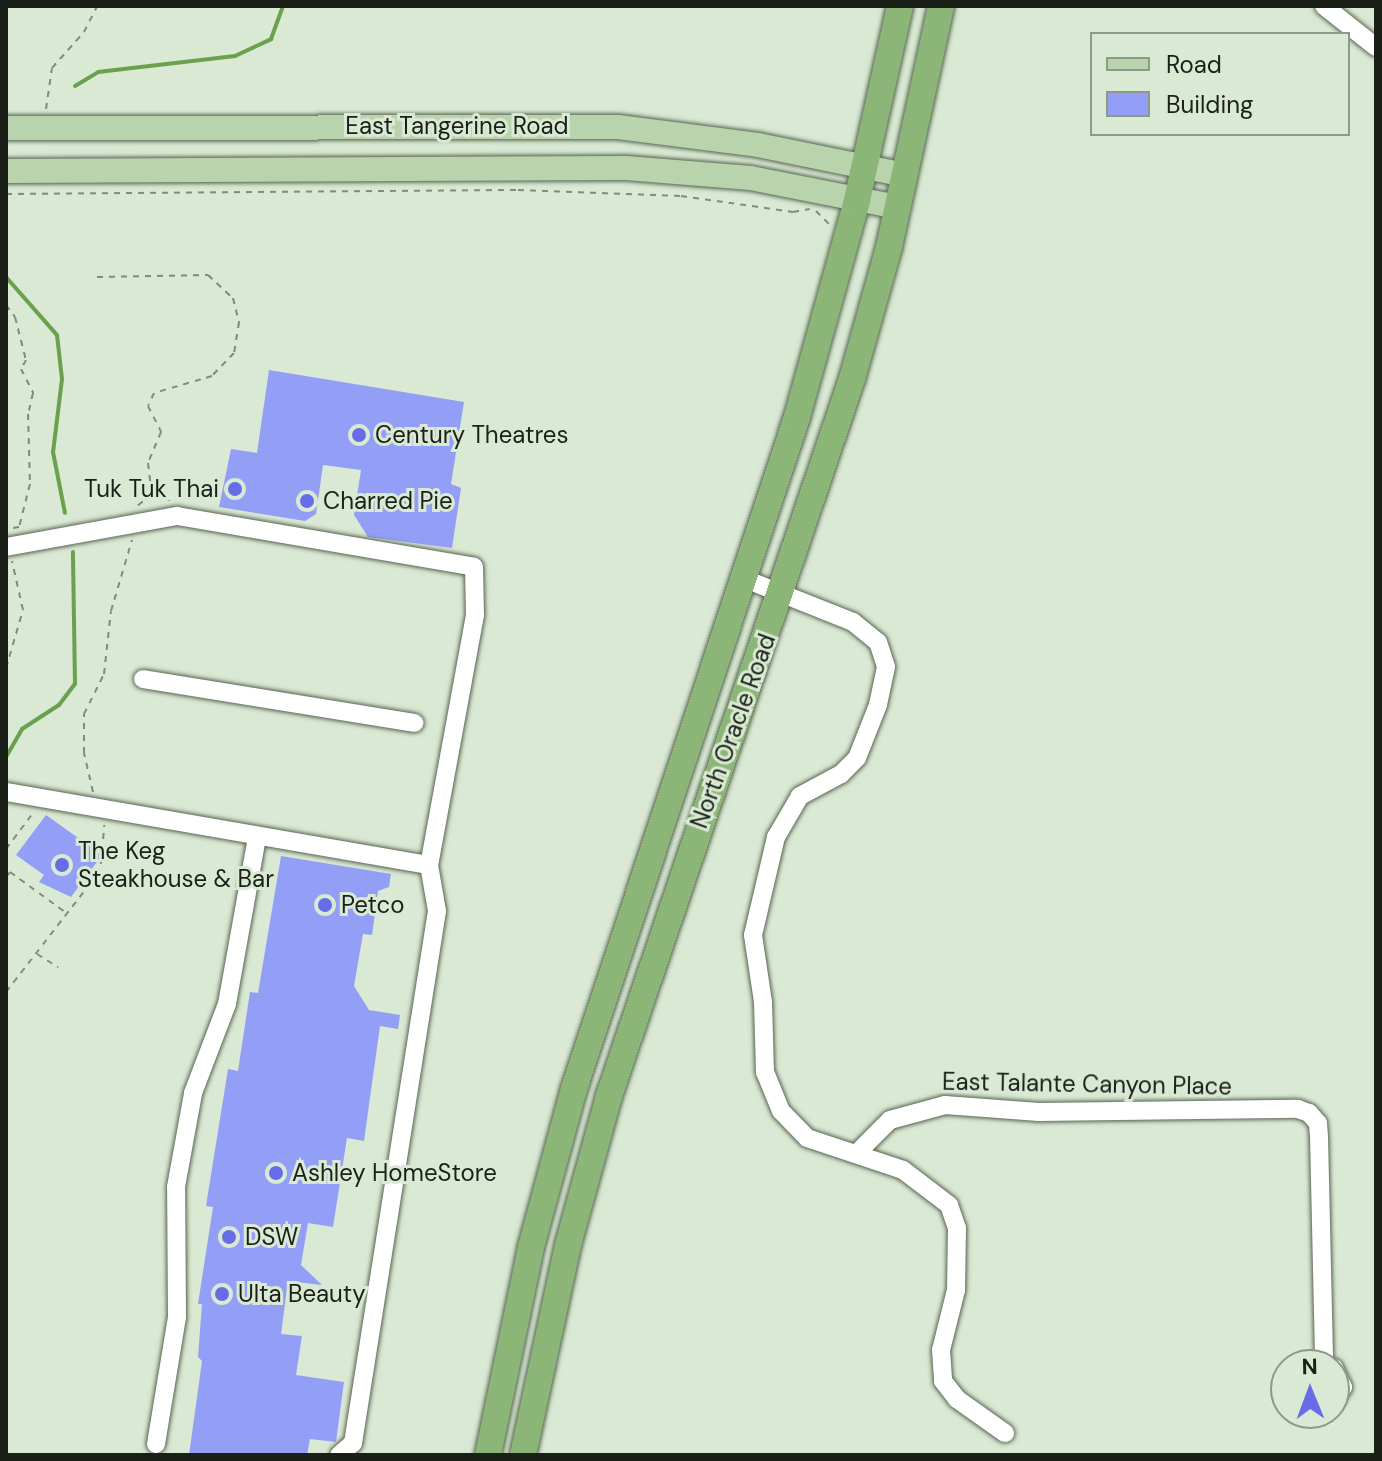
<!DOCTYPE html>
<html>
<head>
<meta charset="utf-8">
<style>
	body { margin:0 }
	#map { position:relative; width:1382px; height:1461px; overflow:hidden; background:#d9e9d3; font-family:"DM Sans",sans-serif }
	div>[style] { position:absolute }
	.stream>* { height:4px; margin:-2px; padding:0 2px; transform-origin:2px; border-radius:2px; background:#6aa14f }
	.building>* { inset:0; background:#939ff6 }
	.path>* { height:2px; margin-top:-1px; transform-origin:0; background:repeating-linear-gradient(90deg,#808b7b 0 6px,transparent 0 12px) }
	.roads { filter:drop-shadow(0 0 2px #576451) drop-shadow(0 0 2px #576451) }
	.minor>* { height:18px; margin:-9px; padding:0 9px; transform-origin:9px; border-radius:9px; background:#fff }
	.major>* { height:24px; margin:-12px; padding:0 12px; transform-origin:12px; border-radius:12px; background:#b9d3ad }
	.highway>* { height:26px; margin:-13px; padding:0 13px; transform-origin:13px; border-radius:13px; background:#8bb677 }
	.dots>* { width:22px; height:22px; translate:-50% -50%; box-sizing:border-box; border:4px solid #d9e9d3; border-radius:50% }
	span { translate:-50% -50%; white-space:nowrap; text-align:center; line-height:1.15; -webkit-text-stroke:6px #d9e9d3; paint-order:stroke }
	.street-label { font-size:24px; color:#1a2018 }
	.poi-label { font-size:24px; color:#1a2018 }
	.left { translate:0 -50%; text-align:left }
	.right { translate:-100% -50%; text-align:right }
	.frame { position:absolute; inset:0; border:8px solid #1a2018; pointer-events:none }
	.legend { position:absolute; left:1090px; top:32px; width:260px; height:104px; box-sizing:border-box; background:#d9e9d3; border:2px solid #8d9988; margin:0; padding:10px 14px; list-style:none; font-size:24px; color:#1a2018 }
	.legend li { display:flex; align-items:center; gap:16px; height:40px }
	.legend b { width:40px; border:2px solid #8d9988 }
	.north { position:absolute; left:1270px; top:1349px; width:80px; height:80px; box-sizing:border-box; background:#d9e9d3; border:2px solid #8d9988; border-radius:50%; rotate:359deg; font-size:22px; font-weight:700; line-height:32px; text-align:center; color:#1a2018 }
	.north::after { content:''; display:block; margin:auto; width:28px; height:36px; background:#666de6; clip-path:polygon(50% 0,100% 100%,50% 72%,0 100%) }
</style>
</head>
<body>
<div id="map">
	<div class="stream">
		<div style="left:75px;top:86px;width:27px;rotate:-31deg"></div>
		<div style="left:98px;top:72px;width:138px;rotate:-6.7deg"></div>
		<div style="left:235px;top:56px;width:40px;rotate:-25deg"></div>
		<div style="left:271px;top:39px;width:35px;rotate:-70deg"></div>
		<div style="left:6px;top:277px;width:77px;rotate:48.7deg"></div>
		<div style="left:57px;top:335px;width:44px;rotate:83.5deg"></div>
		<div style="left:62px;top:379px;width:74px;rotate:97deg"></div>
		<div style="left:53px;top:452px;width:62px;rotate:78.9deg"></div>
		<div style="left:6px;top:757px;width:32px;rotate:-60deg"></div>
		<div style="left:22px;top:729px;width:44px;rotate:-33deg"></div>
		<div style="left:59px;top:705px;width:26px;rotate:-53deg"></div>
		<div style="left:75px;top:684px;width:132px;rotate:-90.9deg"></div>
	</div>
	<div class="building">
		<div style="clip-path:polygon(269px 370px,464px 402px,451px 484px,461px 488px,452px 548px,368px 537px,354px 515px,361px 470px,323px 465px,316px 514px,305px 521px,219px 507px,231px 449px,257px 453px)"></div>
		<div style="clip-path:polygon(46px 815px,102px 855px,71px 897px,39px 882px,44px 875px,16px 855px)"></div>
		<div style="clip-path:polygon(281px 856px,391px 874px,389px 887px,378px 891px,372px 935px,363px 934px,354px 986px,369px 1010px,400px 1015px,398px 1029px,380px 1026px,364px 1141px,347px 1138px,333px 1227px,308px 1223px,301px 1265px,322px 1285px,288px 1281px,281px 1334px,302px 1336px,296px 1375px,344px 1382px,336px 1442px,310px 1439px,307px 1455px,189px 1455px,202px 1361px,198px 1357px,202px 1304px,198px 1304px,213px 1207px,206px 1206px,228px 1069px,238px 1071px,250px 992px,258px 993px)"></div>
	</div>
	<div class="path">
		<div style="left:46px;top:109px;width:41px;rotate:-81.7deg"></div>
		<div style="left:52px;top:68px;width:48px;rotate:-48.4deg"></div>
		<div style="left:84px;top:32px;width:29px;rotate:-63deg"></div>
		<div style="left:6px;top:194px;width:512px;rotate:-0.45deg"></div>
		<div style="left:518px;top:190px;width:163px;rotate:2.1deg"></div>
		<div style="left:681px;top:196px;width:113px;rotate:8.1deg"></div>
		<div style="left:793px;top:212px;width:17px;rotate:-10deg"></div>
		<div style="left:816px;top:211px;width:21px;rotate:45deg"></div>
		<div style="left:97px;top:277px;width:111px;rotate:-1deg"></div>
		<div style="left:208px;top:275px;width:34px;rotate:43deg"></div>
		<div style="left:233px;top:298px;width:25px;rotate:76deg"></div>
		<div style="left:239px;top:322px;width:31px;rotate:99deg"></div>
		<div style="left:234px;top:353px;width:32px;rotate:134deg"></div>
		<div style="left:212px;top:376px;width:60px;rotate:163.7deg"></div>
		<div style="left:154px;top:393px;width:14px;rotate:115deg"></div>
		<div style="left:148px;top:406px;width:29px;rotate:63deg"></div>
		<div style="left:161px;top:432px;width:34px;rotate:113deg"></div>
		<div style="left:148px;top:463px;width:31px;rotate:83deg"></div>
		<div style="left:152px;top:494px;width:19px;rotate:141deg"></div>
		<div style="left:6px;top:305px;width:15px;rotate:53deg"></div>
		<div style="left:15px;top:317px;width:44px;rotate:75.7deg"></div>
		<div style="left:26px;top:360px;width:10px;rotate:119deg"></div>
		<div style="left:21px;top:369px;width:27px;rotate:63deg"></div>
		<div style="left:33px;top:393px;width:22px;rotate:103deg"></div>
		<div style="left:28px;top:414px;width:70px;rotate:88.4deg"></div>
		<div style="left:30px;top:484px;width:44px;rotate:104.3deg"></div>
		<div style="left:19px;top:527px;width:13px;rotate:171deg"></div>
		<div style="left:153px;top:495px;width:18px;rotate:16deg"></div>
		<div style="left:6px;top:668px;width:60px;rotate:-73.7deg"></div>
		<div style="left:23px;top:610px;width:50px;rotate:-102.7deg"></div>
		<div style="left:93px;top:792px;width:40px;rotate:-103deg"></div>
		<div style="left:84px;top:753px;width:39px;rotate:-90deg"></div>
		<div style="left:84px;top:714px;width:45px;rotate:-63.4deg"></div>
		<div style="left:104px;top:674px;width:63px;rotate:-83.7deg"></div>
		<div style="left:111px;top:611px;width:74px;rotate:-73.5deg"></div>
		<div style="left:6px;top:849px;width:45px;rotate:-53.1deg"></div>
		<div style="left:6px;top:877px;width:6px;rotate:-51deg"></div>
		<div style="left:10px;top:872px;width:68px;rotate:36deg"></div>
		<div style="left:37px;top:954px;width:25px;rotate:32deg"></div>
		<div style="left:6px;top:992px;width:135px;rotate:-52.2deg"></div>
		<div style="left:89px;top:885px;width:25px;rotate:-61deg"></div>
		<div style="left:101px;top:863px;width:38px;rotate:-85deg"></div>
	</div>
	<div class="roads">
		<div class="minor">
			<div style="left:1324px;top:6px;width:66px;rotate:38.3deg"></div>
			<div style="left:6px;top:547px;width:174px;rotate:-10.3deg"></div>
			<div style="left:177px;top:516px;width:301px;rotate:9.7deg"></div>
			<div style="left:474px;top:567px;width:48px;rotate:88.8deg"></div>
			<div style="left:475px;top:615px;width:254px;rotate:100.4deg"></div>
			<div style="left:429px;top:865px;width:47px;rotate:80.1deg"></div>
			<div style="left:437px;top:911px;width:539px;rotate:98.97deg"></div>
			<div style="left:353px;top:1443px;width:18px;rotate:139deg"></div>
			<div style="left:745px;top:579px;width:116px;rotate:21.7deg"></div>
			<div style="left:853px;top:622px;width:32px;rotate:39deg"></div>
			<div style="left:878px;top:642px;width:26px;rotate:72deg"></div>
			<div style="left:886px;top:667px;width:39px;rotate:102deg"></div>
			<div style="left:878px;top:705px;width:57px;rotate:111.6deg"></div>
			<div style="left:857px;top:758px;width:23px;rotate:135deg"></div>
			<div style="left:841px;top:774px;width:47px;rotate:151.8deg"></div>
			<div style="left:800px;top:796px;width:48px;rotate:120.3deg"></div>
			<div style="left:776px;top:837px;width:101px;rotate:103.2deg"></div>
			<div style="left:753px;top:935px;width:68px;rotate:81.5deg"></div>
			<div style="left:763px;top:1002px;width:70px;rotate:88.4deg"></div>
			<div style="left:765px;top:1072px;width:42px;rotate:67.7deg"></div>
			<div style="left:781px;top:1111px;width:37px;rotate:46deg"></div>
			<div style="left:807px;top:1138px;width:101px;rotate:18.4deg"></div>
			<div style="left:903px;top:1170px;width:58px;rotate:37.3deg"></div>
			<div style="left:949px;top:1205px;width:24px;rotate:71deg"></div>
			<div style="left:957px;top:1228px;width:62px;rotate:90.9deg"></div>
			<div style="left:956px;top:1290px;width:62px;rotate:104deg"></div>
			<div style="left:941px;top:1350px;width:31px;rotate:86deg"></div>
			<div style="left:943px;top:1381px;width:23px;rotate:52deg"></div>
			<div style="left:957px;top:1399px;width:59px;rotate:35.3deg"></div>
			<div style="left:143px;top:679px;width:275px;rotate:9.2deg"></div>
			<div style="left:6px;top:792px;width:429px;rotate:9.8deg"></div>
			<div style="left:858px;top:1152px;width:45px;rotate:-45deg"></div>
			<div style="left:890px;top:1120px;width:57px;rotate:-15.3deg"></div>
			<div style="left:945px;top:1105px;width:94px;rotate:4.3deg"></div>
			<div style="left:1039px;top:1112px;width:259px;rotate:-0.7deg"></div>
			<div style="left:1298px;top:1109px;width:12px;rotate:20deg"></div>
			<div style="left:1309px;top:1113px;width:13px;rotate:48deg"></div>
			<div style="left:1318px;top:1123px;width:13px;rotate:86deg"></div>
			<div style="left:1319px;top:1136px;width:228px;rotate:88.7deg"></div>
			<div style="left:1334px;top:1368px;width:21px;rotate:65deg"></div>
			<div style="left:1343px;top:1387px;width:17px;rotate:123deg"></div>
			<div style="left:156px;top:1444px;width:129px;rotate:-80.6deg"></div>
			<div style="left:177px;top:1317px;width:130px;rotate:-90.4deg"></div>
			<div style="left:176px;top:1187px;width:96px;rotate:-79.7deg"></div>
			<div style="left:193px;top:1093px;width:95px;rotate:-69.1deg"></div>
			<div style="left:227px;top:1004px;width:169px;rotate:-79.8deg"></div>
		</div>
		<div class="major">
			<div style="left:6px;top:128px;width:612px;rotate:-0.09deg"></div>
			<div style="left:618px;top:127px;width:141px;rotate:7.3deg"></div>
			<div style="left:758px;top:145px;width:150px;rotate:11.5deg"></div>
			<div style="left:6px;top:171px;width:620px;rotate:-0.28deg"></div>
			<div style="left:626px;top:168px;width:125px;rotate:4.6deg"></div>
			<div style="left:751px;top:178px;width:149px;rotate:11.2deg"></div>
		</div>
		<div class="highway">
			<div style="left:488px;top:1455px;width:212px;rotate:-78.3deg"></div>
			<div style="left:531px;top:1247px;width:164px;rotate:-74.8deg"></div>
			<div style="left:574px;top:1089px;width:708px;rotate:-71.64deg"></div>
			<div style="left:797px;top:417px;width:225px;rotate:-74.5deg"></div>
			<div style="left:857px;top:200px;width:199px;rotate:-77.5deg"></div>
			<div style="left:523px;top:1455px;width:215px;rotate:-77.9deg"></div>
			<div style="left:568px;top:1245px;width:155px;rotate:-74.6deg"></div>
			<div style="left:609px;top:1096px;width:757px;rotate:-71.28deg"></div>
			<div style="left:852px;top:379px;width:137px;rotate:-74.3deg"></div>
			<div style="left:889px;top:247px;width:247px;rotate:-77.8deg"></div>
		</div>
	</div>
	<div class="dots">
		<div style="left:359px;top:435px;background:#666de6"></div>
		<div style="left:235px;top:489px;background:#666de6"></div>
		<div style="left:307px;top:501px;background:#666de6"></div>
		<div style="left:62px;top:865px;background:#666de6"></div>
		<div style="left:325px;top:905px;background:#666de6"></div>
		<div style="left:276px;top:1173px;background:#666de6"></div>
		<div style="left:229px;top:1237px;background:#666de6"></div>
		<div style="left:222px;top:1294px;background:#666de6"></div>
	</div>
	<div class="street-label">
		<span style="left:457px;top:126px">East Tangerine Road</span>
		<span style="left:733px;top:731px;rotate:-70deg">North Oracle Road</span>
		<span style="left:1087px;top:1084px;rotate:1deg">East Talante Canyon Place</span>
	</div>
	<div class="poi-label">
		<span class="left" style="left:375px;top:435px">Century Theatres</span>
		<span class="right" style="left:219px;top:489px">Tuk Tuk Thai</span>
		<span class="left" style="left:323px;top:501px">Charred Pie</span>
		<span class="left" style="left:78px;top:865px">The Keg<br>Steakhouse &amp; Bar</span>
		<span class="left" style="left:341px;top:905px">Petco</span>
		<span class="left" style="left:292px;top:1173px">Ashley HomeStore</span>
		<span class="left" style="left:245px;top:1237px">DSW</span>
		<span class="left" style="left:238px;top:1294px">Ulta Beauty</span>
	</div>
	<div class="frame"></div>
	<ul class="legend">
	<li><b style="height:10px;background:#b9d3ad"></b>Road</li>
	<li><b style="height:22px;background:#939ff6"></b>Building</li>
	</ul>
	<div class="north">N</div>
</div>
</body>
</html>
